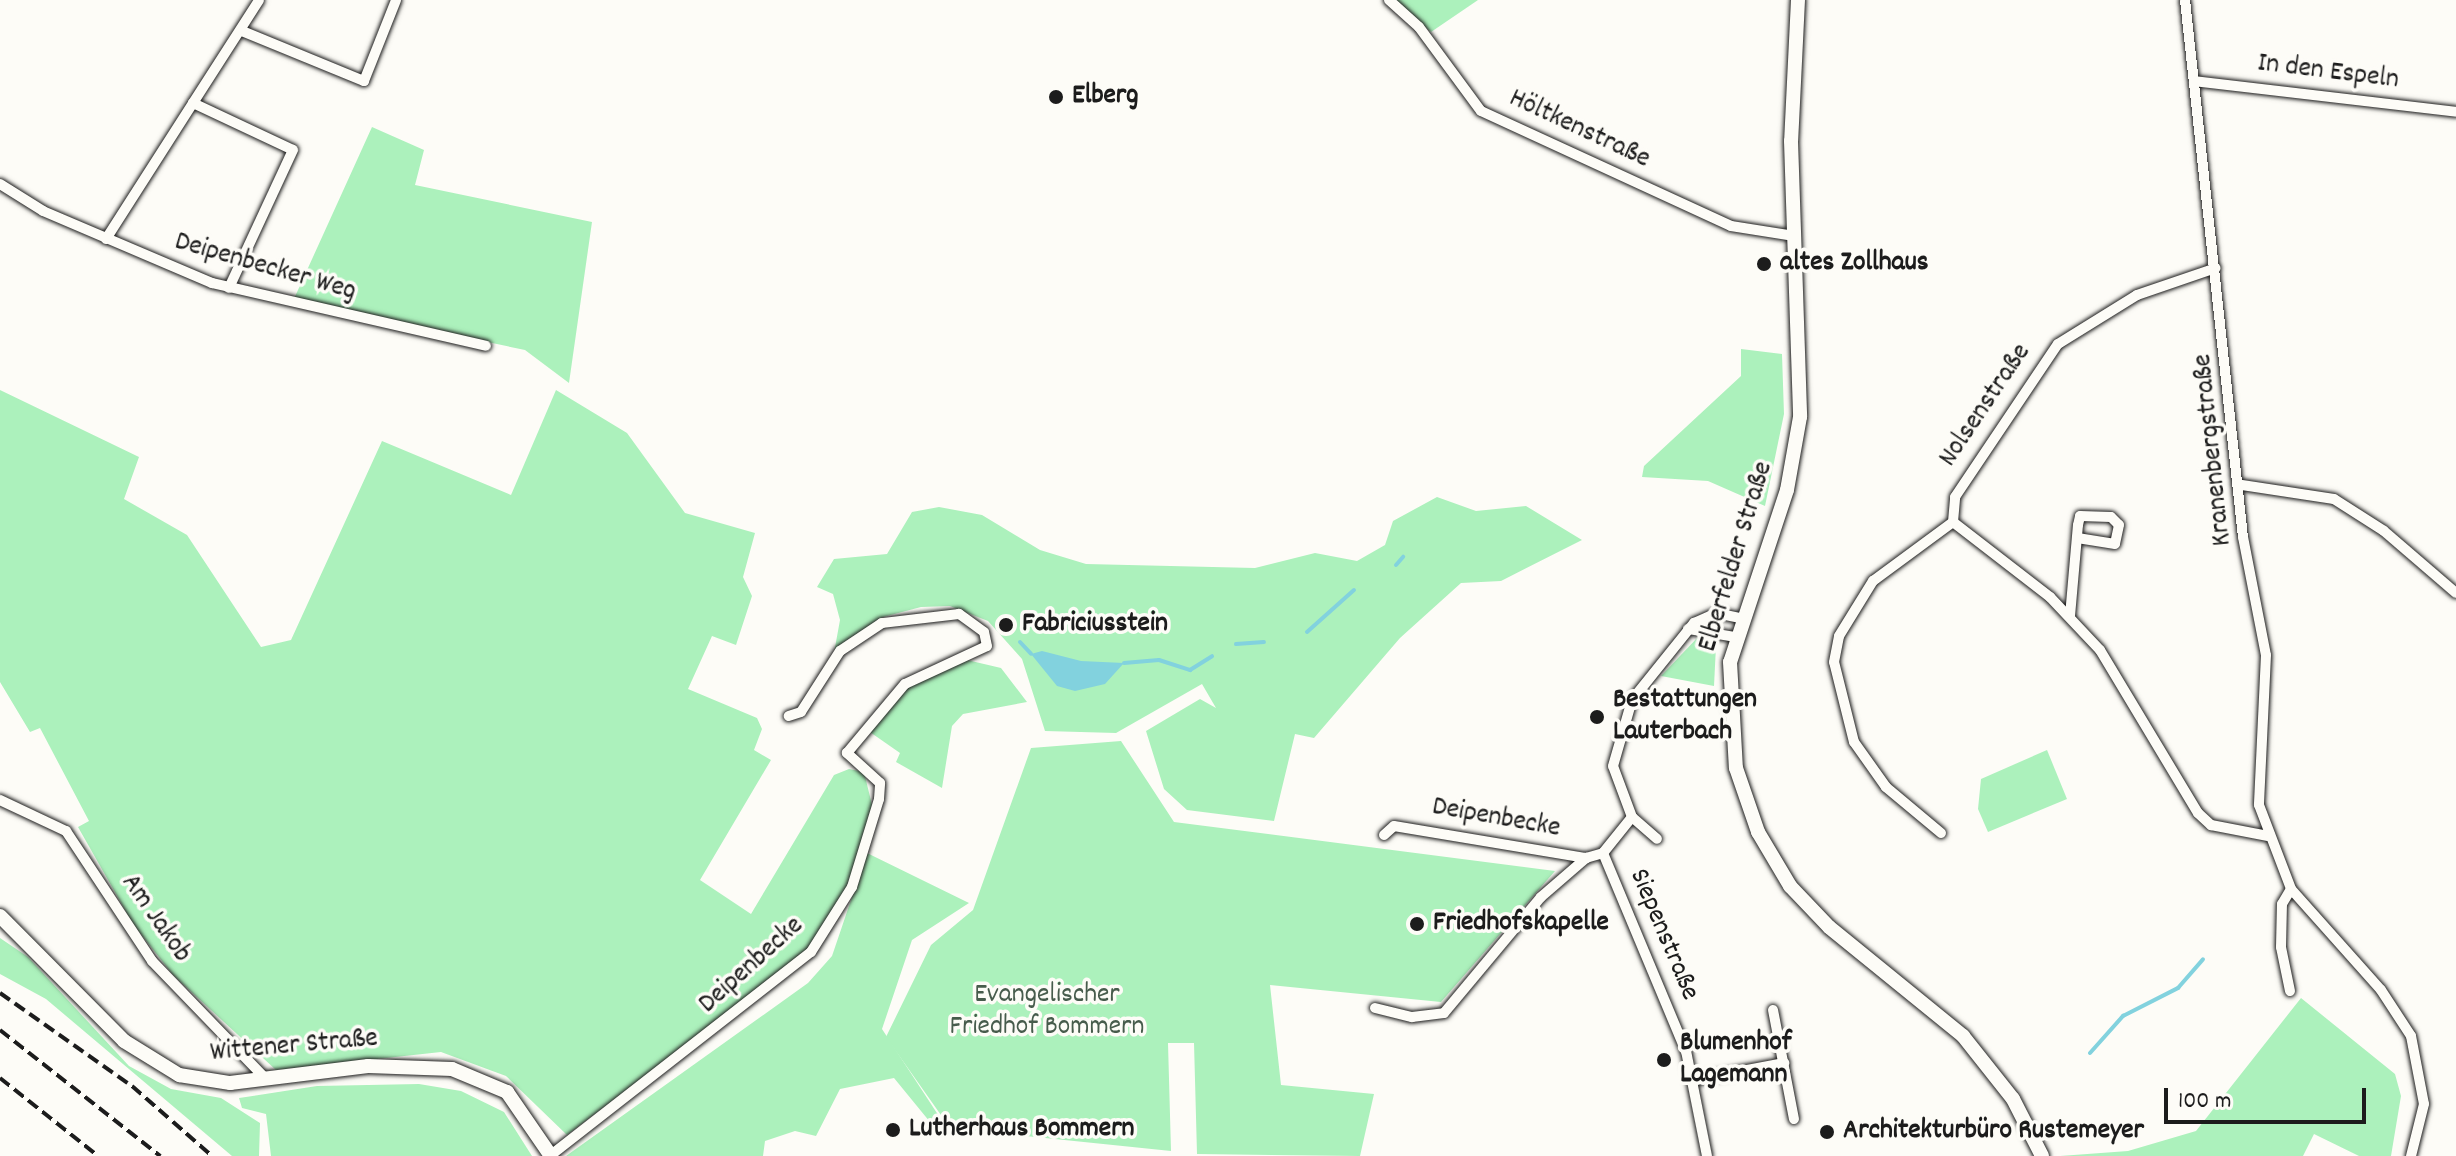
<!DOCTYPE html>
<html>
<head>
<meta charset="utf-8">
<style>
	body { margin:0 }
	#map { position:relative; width:2456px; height:1156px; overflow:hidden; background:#fdfcf7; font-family:Dekko,sans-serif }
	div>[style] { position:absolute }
	.green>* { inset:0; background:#acf1bc }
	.water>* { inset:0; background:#82d2de }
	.stream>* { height:4px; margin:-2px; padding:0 2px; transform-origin:2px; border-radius:2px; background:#82d2de }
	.roads { filter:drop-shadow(0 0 2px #1c1c1c) drop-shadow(0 0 2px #1c1c1c) }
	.street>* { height:10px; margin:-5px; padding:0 5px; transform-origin:5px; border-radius:5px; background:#fdfcf7 }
	.secondary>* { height:14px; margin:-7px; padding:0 7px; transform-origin:7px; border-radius:7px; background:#fdfcf7 }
	.rail>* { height:4px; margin-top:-2px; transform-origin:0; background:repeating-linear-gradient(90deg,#1c1c1c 0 12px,transparent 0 18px) }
	.dots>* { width:22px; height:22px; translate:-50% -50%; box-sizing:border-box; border:4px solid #fdfcf7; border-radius:50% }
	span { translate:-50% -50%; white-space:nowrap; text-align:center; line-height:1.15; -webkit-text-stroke:7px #fdfcf7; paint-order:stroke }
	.street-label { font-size:28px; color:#1c1c1c }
	.poi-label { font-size:28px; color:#1c1c1c; font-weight:700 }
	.left { translate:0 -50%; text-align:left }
	.park-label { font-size:28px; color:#475c4c }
	.scale { position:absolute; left:2164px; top:1088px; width:202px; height:36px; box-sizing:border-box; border:4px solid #1c1c1c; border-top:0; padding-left:10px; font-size:24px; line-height:28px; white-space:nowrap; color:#1c1c1c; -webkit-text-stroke:6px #fdfcf7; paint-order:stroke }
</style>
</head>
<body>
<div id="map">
	<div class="green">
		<div style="clip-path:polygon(1395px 0,1478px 0,1431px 32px)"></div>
		<div style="clip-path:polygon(372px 127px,424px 150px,415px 185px,592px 222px,569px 383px,525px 350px,293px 301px)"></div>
		<div style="clip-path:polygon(1741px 349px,1782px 354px,1784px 414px,1765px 506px,1708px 481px,1642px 477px,1644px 466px,1741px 376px)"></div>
		<div style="clip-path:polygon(0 390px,139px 457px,124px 499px,187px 535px,261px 647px,291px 640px,382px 441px,511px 495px,556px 390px,627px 433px,685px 513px,755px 533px,743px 577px,752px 596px,736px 645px,712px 636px,688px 689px,757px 718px,762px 729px,754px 750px,771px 760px,700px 880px,751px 914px,834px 775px,849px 769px,864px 772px,872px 805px,846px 894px,802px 957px,567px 1135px,506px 1076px,441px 1052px,276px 1070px,173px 975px,133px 924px,78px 827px,89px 821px,40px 728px,30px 732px,0 682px)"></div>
		<div style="clip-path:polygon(1437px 497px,1476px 511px,1526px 506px,1582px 540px,1501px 581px,1461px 583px,1400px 638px,1314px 738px,1295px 734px,1274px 821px,1187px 810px,1164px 789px,1146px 731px,1200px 699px,1216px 708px,1202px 684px,1116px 733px,1045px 731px,1022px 659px,988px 621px,950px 606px,921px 607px,883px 617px,834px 653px,840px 620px,833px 594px,817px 587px,834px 559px,887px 554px,912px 512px,939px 507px,982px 515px,1040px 550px,1086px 564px,1255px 568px,1315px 553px,1357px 561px,1385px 545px,1393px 521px)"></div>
		<div style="clip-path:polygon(1699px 636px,1716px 646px,1714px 686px,1661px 676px)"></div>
		<div style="clip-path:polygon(967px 660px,1001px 668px,1027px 702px,963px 714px,952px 726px,942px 788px,896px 762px,900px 753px,867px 730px,906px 687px)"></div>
		<div style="clip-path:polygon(1121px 741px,1174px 822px,1555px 871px,1441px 1002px,1270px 985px,1281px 1085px,1374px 1094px,1360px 1156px,1197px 1154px,1194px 1043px,1168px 1043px,1171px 1151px,959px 1129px,943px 1118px,886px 1037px,931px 945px,973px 910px,1031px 748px)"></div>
		<div style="clip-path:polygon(2047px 750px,2067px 799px,1988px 832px,1978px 809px,1981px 779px)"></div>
		<div style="clip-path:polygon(867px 853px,969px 903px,912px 940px,882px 1029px,948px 1130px,930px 1122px,894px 1078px,840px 1089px,816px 1136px,795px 1131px,765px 1141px,763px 1156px,566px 1156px,808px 983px,832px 956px)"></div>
		<div style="clip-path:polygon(0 938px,28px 957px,129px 1066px,171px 1089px,221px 1098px,260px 1123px,259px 1156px,232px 1156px,46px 999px,0 974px)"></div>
		<div style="clip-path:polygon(2301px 998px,2395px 1074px,2401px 1096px,2391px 1156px,2359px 1156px,2314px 1134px,2303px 1156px,2060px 1156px,2128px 1151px,2196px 1131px)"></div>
		<div style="clip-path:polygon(317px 1086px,419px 1084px,461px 1091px,504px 1112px,532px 1156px,271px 1156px,266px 1114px,242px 1108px,239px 1098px)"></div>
	</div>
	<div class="water">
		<div style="clip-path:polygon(1042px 651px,1081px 661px,1124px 663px,1105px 684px,1075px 691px,1057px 686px,1031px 654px)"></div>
	</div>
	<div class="stream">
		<div style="left:1396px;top:565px;width:11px;rotate:-49deg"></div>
		<div style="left:1307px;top:632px;width:63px;rotate:-41.8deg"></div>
		<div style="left:1020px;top:642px;width:16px;rotate:47deg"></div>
		<div style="left:1236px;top:644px;width:28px;rotate:-4deg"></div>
		<div style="left:1124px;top:663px;width:35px;rotate:-5deg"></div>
		<div style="left:1159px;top:660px;width:33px;rotate:18deg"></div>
		<div style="left:1190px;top:670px;width:26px;rotate:-32deg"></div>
		<div style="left:2090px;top:1053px;width:50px;rotate:-48.3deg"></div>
		<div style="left:2123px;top:1016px;width:62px;rotate:-27deg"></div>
		<div style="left:2178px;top:988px;width:38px;rotate:-49deg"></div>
	</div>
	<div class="roads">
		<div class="street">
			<div style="left:1389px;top:0;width:40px;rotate:42deg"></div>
			<div style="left:1419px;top:27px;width:104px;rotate:53.6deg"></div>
			<div style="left:1481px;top:111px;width:275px;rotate:24.7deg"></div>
			<div style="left:1731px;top:226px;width:64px;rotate:9deg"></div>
			<div style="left:2185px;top:0;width:540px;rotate:83.84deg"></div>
			<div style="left:2243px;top:537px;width:120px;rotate:79deg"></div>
			<div style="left:2266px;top:655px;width:150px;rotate:92.7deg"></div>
			<div style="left:2259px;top:805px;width:90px;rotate:69.1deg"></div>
			<div style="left:2291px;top:889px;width:135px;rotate:48.3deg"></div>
			<div style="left:2381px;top:990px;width:55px;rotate:56.9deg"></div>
			<div style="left:2411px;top:1036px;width:69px;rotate:79.2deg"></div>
			<div style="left:2424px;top:1104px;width:54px;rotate:104deg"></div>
			<div style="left:242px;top:31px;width:132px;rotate:22.3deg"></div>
			<div style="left:364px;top:81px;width:87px;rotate:-68.4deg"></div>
			<div style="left:2194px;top:81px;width:264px;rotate:6.7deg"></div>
			<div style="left:193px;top:103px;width:122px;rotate:-57.3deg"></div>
			<div style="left:0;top:184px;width:51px;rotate:32.1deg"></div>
			<div style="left:43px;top:211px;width:184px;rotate:23.1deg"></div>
			<div style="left:212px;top:283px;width:281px;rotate:12.9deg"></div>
			<div style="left:106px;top:239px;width:161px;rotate:-57.4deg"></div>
			<div style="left:193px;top:103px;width:110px;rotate:25.2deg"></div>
			<div style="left:293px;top:150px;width:152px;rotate:114.9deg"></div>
			<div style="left:2242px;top:485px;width:93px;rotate:8.7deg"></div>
			<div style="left:2334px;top:499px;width:59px;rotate:32.6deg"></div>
			<div style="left:2384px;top:531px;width:95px;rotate:40.7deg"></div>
			<div style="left:1953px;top:522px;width:123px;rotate:37.7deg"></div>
			<div style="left:2050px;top:597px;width:73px;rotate:46.7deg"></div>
			<div style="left:2100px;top:650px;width:190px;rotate:59deg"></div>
			<div style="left:2198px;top:813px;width:18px;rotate:43deg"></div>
			<div style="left:2211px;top:825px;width:58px;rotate:10.9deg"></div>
			<div style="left:1953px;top:522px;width:25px;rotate:-85deg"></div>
			<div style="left:1955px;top:497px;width:184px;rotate:-56.1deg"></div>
			<div style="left:2058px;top:344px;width:93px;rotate:-31.8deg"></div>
			<div style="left:2137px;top:295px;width:83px;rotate:-18.9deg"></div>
			<div style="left:2070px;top:616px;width:91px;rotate:-85deg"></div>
			<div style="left:2078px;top:525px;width:9px;rotate:-77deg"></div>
			<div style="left:2080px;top:516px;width:31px;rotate:2deg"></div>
			<div style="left:2111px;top:517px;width:11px;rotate:45deg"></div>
			<div style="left:2119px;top:525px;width:19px;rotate:102deg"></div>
			<div style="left:2115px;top:544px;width:38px;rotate:-171deg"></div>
			<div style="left:1688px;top:629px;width:48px;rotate:9.7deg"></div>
			<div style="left:0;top:800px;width:73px;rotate:25.2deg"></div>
			<div style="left:66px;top:831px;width:156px;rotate:56.5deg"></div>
			<div style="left:152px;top:961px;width:164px;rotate:46deg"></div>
			<div style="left:1632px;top:817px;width:33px;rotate:41deg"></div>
			<div style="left:1941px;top:833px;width:72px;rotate:-140.1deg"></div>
			<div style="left:1886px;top:787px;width:55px;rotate:-125.4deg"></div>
			<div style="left:1854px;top:742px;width:82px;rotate:-104deg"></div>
			<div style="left:1834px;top:662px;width:26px;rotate:-79deg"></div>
			<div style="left:1839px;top:636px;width:65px;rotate:-58.3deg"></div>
			<div style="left:1873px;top:581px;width:99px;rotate:-36.4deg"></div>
			<div style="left:1384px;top:835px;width:13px;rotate:-42deg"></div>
			<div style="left:1394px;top:826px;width:195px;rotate:9.5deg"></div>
			<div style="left:1586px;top:858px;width:18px;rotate:-16deg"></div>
			<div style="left:1603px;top:853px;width:46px;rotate:-51.1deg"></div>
			<div style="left:1632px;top:817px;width:54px;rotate:-110.4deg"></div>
			<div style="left:1613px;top:766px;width:69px;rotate:-73.9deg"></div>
			<div style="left:1632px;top:700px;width:99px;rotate:-51.2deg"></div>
			<div style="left:1694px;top:623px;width:24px;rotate:-24deg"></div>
			<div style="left:1716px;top:613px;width:25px;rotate:12deg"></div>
			<div style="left:1603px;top:853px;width:215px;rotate:67.3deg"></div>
			<div style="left:1686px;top:1051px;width:107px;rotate:78.7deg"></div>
			<div style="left:2290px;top:991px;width:45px;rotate:-101.6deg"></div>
			<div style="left:2281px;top:947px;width:43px;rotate:-88.7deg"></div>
			<div style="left:2282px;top:904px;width:17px;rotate:-59deg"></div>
			<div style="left:1375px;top:1008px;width:38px;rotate:14deg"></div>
			<div style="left:1412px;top:1017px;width:32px;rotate:-7deg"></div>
			<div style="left:1444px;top:1013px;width:151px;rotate:-50.1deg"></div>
			<div style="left:1541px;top:897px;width:60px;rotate:-40.9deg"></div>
			<div style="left:1773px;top:1010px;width:111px;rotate:79.1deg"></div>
			<div style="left:1694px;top:1080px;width:92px;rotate:-10.7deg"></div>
			<div style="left:551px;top:1155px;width:330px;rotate:-38deg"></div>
			<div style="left:811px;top:952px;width:77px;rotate:-57.8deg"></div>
			<div style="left:852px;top:887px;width:92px;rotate:-72.9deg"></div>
			<div style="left:879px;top:799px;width:16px;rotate:-86deg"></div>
			<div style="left:880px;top:783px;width:45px;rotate:-137.7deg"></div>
			<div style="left:847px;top:753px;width:90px;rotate:-50deg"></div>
			<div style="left:905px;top:684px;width:90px;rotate:-24.9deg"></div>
			<div style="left:987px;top:646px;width:14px;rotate:-102deg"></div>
			<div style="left:984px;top:632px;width:31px;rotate:-144deg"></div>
			<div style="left:959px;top:614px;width:78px;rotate:173.3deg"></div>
			<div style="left:882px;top:623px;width:50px;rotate:146.3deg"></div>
			<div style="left:840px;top:651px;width:72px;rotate:122.6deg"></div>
			<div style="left:801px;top:712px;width:13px;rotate:162deg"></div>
		</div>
		<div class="secondary">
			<div style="left:1798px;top:0;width:141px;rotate:92.8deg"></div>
			<div style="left:1791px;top:141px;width:276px;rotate:88.1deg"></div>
			<div style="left:1800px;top:417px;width:74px;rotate:100.1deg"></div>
			<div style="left:1787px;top:490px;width:181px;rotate:108.3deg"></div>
			<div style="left:1730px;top:662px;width:106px;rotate:86.8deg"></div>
			<div style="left:1736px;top:768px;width:68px;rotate:71deg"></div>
			<div style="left:1758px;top:832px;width:63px;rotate:59.3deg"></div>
			<div style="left:1790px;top:886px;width:57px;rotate:46.4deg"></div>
			<div style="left:1829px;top:927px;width:173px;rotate:39.1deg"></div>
			<div style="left:1963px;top:1036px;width:80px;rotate:51.6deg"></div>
			<div style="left:2013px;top:1099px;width:64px;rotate:63deg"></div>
			<div style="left:0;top:916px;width:176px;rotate:45.2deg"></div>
			<div style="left:124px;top:1041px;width:65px;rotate:31.7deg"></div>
			<div style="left:179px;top:1075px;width:52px;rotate:8.9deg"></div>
			<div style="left:230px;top:1083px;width:139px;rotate:-7deg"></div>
			<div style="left:368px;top:1066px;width:84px;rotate:2deg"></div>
			<div style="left:452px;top:1069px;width:60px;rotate:22.7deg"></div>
			<div style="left:507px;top:1092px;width:78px;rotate:55.5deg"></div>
		</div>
	</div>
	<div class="rail">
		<div style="left:0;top:993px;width:161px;rotate:35.2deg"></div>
		<div style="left:132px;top:1086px;width:106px;rotate:41.2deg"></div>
		<div style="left:0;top:1030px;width:204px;rotate:38.2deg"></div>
		<div style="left:0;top:1078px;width:125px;rotate:38.5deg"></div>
	</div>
	<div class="dots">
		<div style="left:1056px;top:97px;background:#1c1c1c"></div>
		<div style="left:1764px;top:264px;background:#1c1c1c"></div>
		<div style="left:1006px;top:625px;background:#1c1c1c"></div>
		<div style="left:1597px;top:717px;background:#1c1c1c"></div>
		<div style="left:1417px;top:924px;background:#1c1c1c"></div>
		<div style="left:1664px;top:1060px;background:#1c1c1c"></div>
		<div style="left:893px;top:1130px;background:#1c1c1c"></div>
		<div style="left:1827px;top:1132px;background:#1c1c1c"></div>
	</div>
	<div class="street-label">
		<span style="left:2328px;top:73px;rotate:7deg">In den Espeln</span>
		<span style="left:1579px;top:130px;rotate:25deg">Höltkenstraße</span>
		<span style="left:265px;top:268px;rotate:16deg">Deipenbecker Weg</span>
		<span style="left:1986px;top:406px;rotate:-56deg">Nolsenstraße</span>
		<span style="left:2214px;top:450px;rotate:-96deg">Kranenbergstraße</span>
		<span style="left:1737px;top:557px;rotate:-73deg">Elberfelder Straße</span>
		<span style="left:1496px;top:819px;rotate:10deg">Deipenbecke</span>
		<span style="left:155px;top:919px;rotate:55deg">Am Jakob</span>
		<span style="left:1663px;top:935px;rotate:67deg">Siepenstraße</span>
		<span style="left:752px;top:966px;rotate:-42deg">Deipenbecke</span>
		<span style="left:294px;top:1047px;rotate:-5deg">Wittener Straße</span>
	</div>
	<div class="poi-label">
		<span class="left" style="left:1072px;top:97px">Elberg</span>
		<span class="left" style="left:1780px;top:264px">altes Zollhaus</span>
		<span class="left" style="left:1022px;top:625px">Fabriciusstein</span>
		<span class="left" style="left:1613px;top:717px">Bestattungen<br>Lauterbach</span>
		<span class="left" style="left:1433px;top:924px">Friedhofskapelle</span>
		<span class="left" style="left:1680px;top:1060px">Blumenhof<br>Lagemann</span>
		<span class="left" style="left:909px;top:1130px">Lutherhaus Bommern</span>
		<span class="left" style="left:1843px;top:1132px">Architekturbüro Rustemeyer</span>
	</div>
	<div class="park-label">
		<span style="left:1047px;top:1012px">Evangelischer<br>Friedhof Bommern</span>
	</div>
	<div class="scale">100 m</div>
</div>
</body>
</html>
